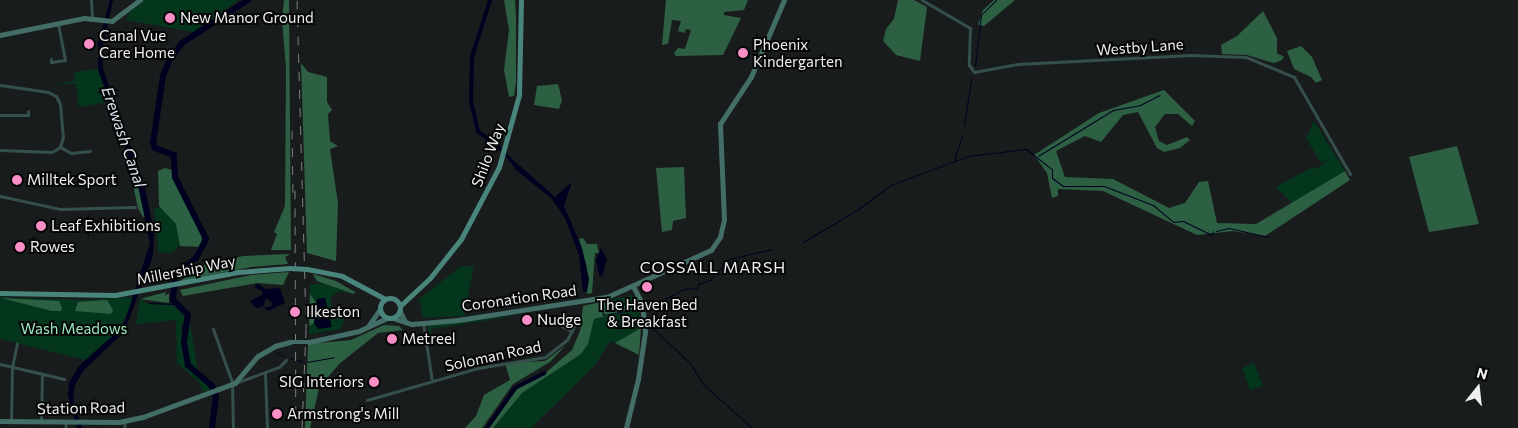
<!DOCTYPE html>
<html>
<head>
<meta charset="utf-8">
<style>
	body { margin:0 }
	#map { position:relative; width:1518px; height:428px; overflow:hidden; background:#191c1d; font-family:Commissioner,sans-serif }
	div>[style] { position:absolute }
	.green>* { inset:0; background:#03361d }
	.forest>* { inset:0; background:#2d6042 }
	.water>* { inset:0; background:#000020 }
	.stream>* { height:1px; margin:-0.5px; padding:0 0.5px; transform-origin:0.5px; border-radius:0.5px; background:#000020 }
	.canal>* { height:4px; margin:-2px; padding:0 2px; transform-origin:2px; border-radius:2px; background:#000020 }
	.river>* { height:6px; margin:-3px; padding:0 3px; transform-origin:3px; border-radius:3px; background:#000020 }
	.street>* { height:3px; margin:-1.5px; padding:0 1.5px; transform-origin:1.5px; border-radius:1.5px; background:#35504c }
	.secondary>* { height:4.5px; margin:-2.25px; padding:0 2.25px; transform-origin:2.25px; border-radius:2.25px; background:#426e67 }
	.primary>* { height:5px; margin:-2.5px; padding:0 2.5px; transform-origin:2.5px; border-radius:2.5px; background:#4a857c }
	.primary>.ring { margin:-2.5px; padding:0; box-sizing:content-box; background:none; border:5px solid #4a857c; border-radius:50% }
	.rail>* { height:1px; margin-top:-0.5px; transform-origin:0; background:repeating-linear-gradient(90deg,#7c7e7f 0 9px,transparent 0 18px) }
	.secondary-bridge>* { height:4.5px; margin:-2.25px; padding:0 2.25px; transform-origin:2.25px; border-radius:2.25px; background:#426e67 }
	.primary-bridge>* { height:5px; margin:-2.5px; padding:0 2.5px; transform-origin:2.5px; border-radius:2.5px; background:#4a857c }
	.dots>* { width:14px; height:14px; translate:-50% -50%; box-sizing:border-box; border:2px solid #060607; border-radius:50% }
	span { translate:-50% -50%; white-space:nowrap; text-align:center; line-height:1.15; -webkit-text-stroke:4px #060607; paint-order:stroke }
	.poi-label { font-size:15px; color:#edeff0 }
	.left { translate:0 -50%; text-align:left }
	.right { translate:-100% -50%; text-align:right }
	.street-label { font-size:15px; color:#edeff0 }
	.park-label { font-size:15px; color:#99e8b7 }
	.water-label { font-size:16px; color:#dce3f1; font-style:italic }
	.neighbourhood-label { font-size:16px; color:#edeff0; letter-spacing:1px }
	.north { position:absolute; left:1453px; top:363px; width:50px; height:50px; -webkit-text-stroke:4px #060607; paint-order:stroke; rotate:16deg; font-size:14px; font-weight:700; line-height:20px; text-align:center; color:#edeff0 }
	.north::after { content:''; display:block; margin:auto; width:18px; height:22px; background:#edeff0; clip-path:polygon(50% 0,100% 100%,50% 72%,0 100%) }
</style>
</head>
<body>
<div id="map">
	<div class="green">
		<div style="clip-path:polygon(145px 0,239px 0,193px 32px,126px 20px,129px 13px)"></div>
		<div style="clip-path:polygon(98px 69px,109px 102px,79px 107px,76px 84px,56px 84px,75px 81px,74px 72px)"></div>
		<div style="clip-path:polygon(1314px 121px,1345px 171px,1293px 204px,1276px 187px,1312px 167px,1316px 169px,1331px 158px,1321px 163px,1306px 138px)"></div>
		<div style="clip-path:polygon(166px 207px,175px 215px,186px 238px,173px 252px,159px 253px,154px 209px)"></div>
		<div style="clip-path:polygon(461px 266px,474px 266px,464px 316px,423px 318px,419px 299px)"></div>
		<div style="clip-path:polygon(323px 283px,354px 294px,339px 291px,331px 297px,331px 313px,345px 317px,341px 329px,309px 334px,310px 285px)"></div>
		<div style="clip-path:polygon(632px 295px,638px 303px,607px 309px,605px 301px)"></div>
		<div style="clip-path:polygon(0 297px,83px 300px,135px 297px,118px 331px,85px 360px,0 339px)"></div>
		<div style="clip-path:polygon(140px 299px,148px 304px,173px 305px,186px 316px,181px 328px,184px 357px,193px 372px,212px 389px,203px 392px,200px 383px,177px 363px,176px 320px,136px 324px)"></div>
		<div style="clip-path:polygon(639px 309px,641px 328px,615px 343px,610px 341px,595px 365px,531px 428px,493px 428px,522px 393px,581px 354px,588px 344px,594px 319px)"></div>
		<div style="clip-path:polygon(534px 313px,431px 329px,433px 342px,428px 339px,428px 326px)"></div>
		<div style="clip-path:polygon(188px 323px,190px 324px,198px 371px,217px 387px,189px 363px,186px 342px)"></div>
		<div style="clip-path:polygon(1254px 363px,1263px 386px,1250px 390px,1242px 368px)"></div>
	</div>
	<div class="forest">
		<div style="clip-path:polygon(284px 0,289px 0,291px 250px,271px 250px,277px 234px,274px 232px,285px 206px,286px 69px,282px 19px)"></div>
		<div style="clip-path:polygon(504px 0,515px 0,516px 16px,516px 82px,514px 96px,509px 97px,504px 70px,509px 30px)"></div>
		<div style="clip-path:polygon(666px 0,748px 0,744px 10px,724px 12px,724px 15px,741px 18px,723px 55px,676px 56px,674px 53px,678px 48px,685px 49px,691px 30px,686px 29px,684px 33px,678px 31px,681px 21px,672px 20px,668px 44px,662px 45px)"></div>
		<div style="clip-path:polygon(898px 0,914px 0,927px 7px,920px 61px,896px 55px,883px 41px,886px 29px,894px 19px)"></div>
		<div style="clip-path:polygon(994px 0,1015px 0,984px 26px,978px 25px,983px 10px)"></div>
		<div style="clip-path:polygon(1263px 11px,1277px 38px,1277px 54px,1284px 56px,1282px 60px,1274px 63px,1247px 55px,1222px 54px,1221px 45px,1237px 36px)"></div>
		<div style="clip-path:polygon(1301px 46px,1312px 57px,1322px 80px,1316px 83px,1311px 77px,1294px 69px,1287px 51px)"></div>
		<div style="clip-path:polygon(301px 63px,308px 72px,327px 77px,327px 102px,332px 110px,328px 114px,330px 141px,338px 146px,330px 149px,338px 203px,336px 261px,307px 253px)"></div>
		<div style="clip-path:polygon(558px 84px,562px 100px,559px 109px,534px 105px,537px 86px)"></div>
		<div style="clip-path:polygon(1164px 90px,1195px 121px,1192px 126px,1178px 114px,1165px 114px,1155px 127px,1159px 141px,1167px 145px,1187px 137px,1190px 140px,1180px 148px,1164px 152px,1157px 148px,1138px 112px,1123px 115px,1101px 142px,1085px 136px,1056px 151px,1065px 177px,1113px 179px,1169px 208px,1185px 203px,1199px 182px,1208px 181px,1217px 223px,1256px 224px,1345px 171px,1350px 180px,1265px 236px,1233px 231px,1197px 235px,1103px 191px,1058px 189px,1058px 196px,1052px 198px,1047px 173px,1034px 155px,1099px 113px)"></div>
		<div style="clip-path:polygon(1457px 146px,1479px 224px,1429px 232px,1409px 157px)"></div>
		<div style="clip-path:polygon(122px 156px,128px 157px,134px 170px,146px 217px,143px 217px,138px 208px,131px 176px)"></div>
		<div style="clip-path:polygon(684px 167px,686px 218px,673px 221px,672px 230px,662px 232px,656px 168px)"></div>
		<div style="clip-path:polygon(165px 168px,172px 170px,202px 236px,201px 247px,180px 246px,176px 224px,159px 206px,158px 171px)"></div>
		<div style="clip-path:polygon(583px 238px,587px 244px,597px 244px,599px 253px,595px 253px,592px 293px,587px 294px,587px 268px,579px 239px)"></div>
		<div style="clip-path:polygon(290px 254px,285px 257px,288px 264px,251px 267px,180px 281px,192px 273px,195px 267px,243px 256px)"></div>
		<div style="clip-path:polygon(289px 272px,283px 285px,257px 283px,183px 296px,180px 290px,251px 275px)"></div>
		<div style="clip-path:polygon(313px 274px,336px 281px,355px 292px,354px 294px,317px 281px)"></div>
		<div style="clip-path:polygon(166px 292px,165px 296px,169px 293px,169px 303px,140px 299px)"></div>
		<div style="clip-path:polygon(310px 294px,317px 304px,314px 323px,309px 326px)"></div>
		<div style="clip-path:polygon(1px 298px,59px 301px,62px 308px,61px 311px,52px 311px)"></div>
		<div style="clip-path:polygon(107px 300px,113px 310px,111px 314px,75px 311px,78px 302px)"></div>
		<div style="clip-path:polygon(605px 301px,608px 309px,638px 303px,639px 309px,594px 319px,588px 344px,581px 354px,522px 393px,493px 428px,489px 428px,518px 388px,543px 375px,572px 350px,580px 331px,583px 306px)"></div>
		<div style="clip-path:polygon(384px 325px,399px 326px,403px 330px,378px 333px,339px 364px,319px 388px,310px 428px,305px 428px,308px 344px,351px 340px)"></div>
		<div style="clip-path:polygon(641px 328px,639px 355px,615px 343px)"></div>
		<div style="clip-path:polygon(566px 345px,550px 362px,513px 384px,482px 428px,465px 428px,476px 416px,484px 395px,510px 380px,505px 363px,545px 361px)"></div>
	</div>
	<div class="water">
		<div style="clip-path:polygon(110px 0,113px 0,102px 50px,103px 69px,144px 183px,154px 232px,153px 256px,124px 332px,83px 371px,75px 385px,73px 398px,82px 428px,77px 428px,68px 395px,69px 383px,79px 366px,118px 331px,125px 321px,150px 243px,137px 181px,98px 69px,98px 43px)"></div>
		<div style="clip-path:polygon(500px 148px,555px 197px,572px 182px,564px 206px,582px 248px,589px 279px,587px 292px,583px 291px,579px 255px,565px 218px,551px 198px,516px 170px)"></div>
		<div style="clip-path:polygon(601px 248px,607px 259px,602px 277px,599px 275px,596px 260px)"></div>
		<div style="clip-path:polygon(258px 284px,266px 289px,280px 288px,285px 303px,268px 311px,264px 307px,270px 307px,273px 303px,266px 298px,263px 307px,256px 308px,250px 301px,262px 295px,262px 291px,254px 287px)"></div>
		<div style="clip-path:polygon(325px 298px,332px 327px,318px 329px,314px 323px,317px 299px)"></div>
	</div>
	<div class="stream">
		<div style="left:975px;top:66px;width:51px;rotate:-83.3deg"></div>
		<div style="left:981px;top:15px;width:21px;rotate:-45deg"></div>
		<div style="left:964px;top:125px;width:47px;rotate:-81.3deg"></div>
		<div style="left:1038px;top:156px;width:88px;rotate:-31.5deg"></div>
		<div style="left:1113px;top:110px;width:27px;rotate:-10deg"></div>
		<div style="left:1140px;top:105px;width:22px;rotate:-27deg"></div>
		<div style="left:954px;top:161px;width:27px;rotate:-73deg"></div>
		<div style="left:1216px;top:231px;width:13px;rotate:-13deg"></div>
		<div style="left:1229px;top:228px;width:39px;rotate:13deg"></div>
		<div style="left:803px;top:242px;width:63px;rotate:-30.7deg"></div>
		<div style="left:857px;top:210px;width:42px;rotate:-36.3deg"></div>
		<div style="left:891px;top:185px;width:82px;rotate:-20.6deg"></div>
		<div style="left:968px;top:156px;width:58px;rotate:-6.9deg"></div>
		<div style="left:1026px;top:149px;width:33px;rotate:38deg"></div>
		<div style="left:1052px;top:169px;width:9px;rotate:90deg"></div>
		<div style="left:1052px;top:178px;width:14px;rotate:36deg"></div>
		<div style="left:1063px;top:186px;width:41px"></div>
		<div style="left:1104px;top:186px;width:53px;rotate:21.2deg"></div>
		<div style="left:1153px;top:205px;width:26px;rotate:40deg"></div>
		<div style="left:1173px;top:222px;width:10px;rotate:-6deg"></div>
		<div style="left:1183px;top:221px;width:32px;rotate:26deg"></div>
		<div style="left:1212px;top:235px;width:4px;rotate:-76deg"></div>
		<div style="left:148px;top:303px;width:28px;rotate:2deg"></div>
		<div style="left:601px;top:304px;width:11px;rotate:80deg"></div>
		<div style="left:603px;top:315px;width:36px;rotate:-10deg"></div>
		<div style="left:648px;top:308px;width:41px;rotate:-27.8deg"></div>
		<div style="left:684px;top:289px;width:13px;rotate:-4deg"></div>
		<div style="left:697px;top:288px;width:4px;rotate:-76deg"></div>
		<div style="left:698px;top:284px;width:13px;rotate:-18deg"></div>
		<div style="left:710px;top:280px;width:28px;rotate:-48deg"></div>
		<div style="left:729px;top:259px;width:44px;rotate:-13.1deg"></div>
		<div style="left:650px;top:326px;width:54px;rotate:42.8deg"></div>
		<div style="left:690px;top:363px;width:25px;rotate:58deg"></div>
		<div style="left:703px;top:384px;width:66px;rotate:41.9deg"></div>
		<div style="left:182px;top:327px;width:4px;rotate:45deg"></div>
		<div style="left:277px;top:353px;width:8px;rotate:23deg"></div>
		<div style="left:290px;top:358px;width:3px;rotate:18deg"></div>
		<div style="left:297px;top:360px;width:6px;rotate:18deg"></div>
		<div style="left:307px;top:362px;width:27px;rotate:-10deg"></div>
	</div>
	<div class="canal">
		<div style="left:490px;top:0;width:60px;rotate:107.5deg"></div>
		<div style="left:472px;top:57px;width:44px;rotate:91.3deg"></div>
		<div style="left:471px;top:101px;width:31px;rotate:77deg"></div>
		<div style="left:478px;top:131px;width:28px;rotate:39deg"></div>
		<div style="left:487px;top:428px;width:49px;rotate:-55deg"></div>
		<div style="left:515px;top:388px;width:33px;rotate:-27deg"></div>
	</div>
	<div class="river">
		<div style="left:212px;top:428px;width:32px;rotate:-83deg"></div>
		<div style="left:216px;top:396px;width:11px;rotate:-112deg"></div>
		<div style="left:212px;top:386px;width:32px;rotate:-139deg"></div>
		<div style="left:188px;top:365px;width:23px;rotate:-100deg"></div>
		<div style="left:184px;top:342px;width:27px;rotate:-82deg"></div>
		<div style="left:188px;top:315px;width:21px;rotate:-135deg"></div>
		<div style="left:173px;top:300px;width:25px;rotate:-85deg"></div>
		<div style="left:175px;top:275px;width:27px;rotate:-39deg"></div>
		<div style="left:196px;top:258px;width:21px;rotate:-62deg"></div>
		<div style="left:206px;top:239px;width:69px;rotate:-116.6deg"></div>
		<div style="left:175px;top:177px;width:22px;rotate:-93deg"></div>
		<div style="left:174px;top:155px;width:20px;rotate:-160deg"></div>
		<div style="left:155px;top:148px;width:5px;rotate:-112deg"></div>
		<div style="left:153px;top:143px;width:68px;rotate:-81.5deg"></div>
		<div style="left:163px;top:76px;width:18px;rotate:-68deg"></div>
		<div style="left:170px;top:59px;width:20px;rotate:-53deg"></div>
		<div style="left:182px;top:43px;width:79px;rotate:-33.1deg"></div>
	</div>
	<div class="street">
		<div style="left:91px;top:0;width:18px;rotate:87deg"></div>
		<div style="left:922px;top:0;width:56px;rotate:30.3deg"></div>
		<div style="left:970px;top:28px;width:37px;rotate:92deg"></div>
		<div style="left:969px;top:65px;width:9px;rotate:54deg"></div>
		<div style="left:974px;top:72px;width:45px;rotate:-10.3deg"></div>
		<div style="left:1018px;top:64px;width:173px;rotate:-3deg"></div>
		<div style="left:1191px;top:55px;width:55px;rotate:2.1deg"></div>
		<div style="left:1246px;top:57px;width:52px;rotate:22.6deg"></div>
		<div style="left:1294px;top:77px;width:112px;rotate:60deg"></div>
		<div style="left:51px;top:59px;width:3px;rotate:90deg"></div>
		<div style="left:51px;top:62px;width:14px;rotate:-8deg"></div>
		<div style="left:65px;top:60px;width:37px;rotate:-101deg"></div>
		<div style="left:0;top:85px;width:49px;rotate:8.3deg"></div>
		<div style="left:48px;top:92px;width:9px;rotate:27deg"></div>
		<div style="left:56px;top:96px;width:9px;rotate:63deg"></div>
		<div style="left:60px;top:104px;width:33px;rotate:85deg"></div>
		<div style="left:63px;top:137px;width:10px;rotate:107deg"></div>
		<div style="left:60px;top:147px;width:9px;rotate:148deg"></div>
		<div style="left:52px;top:152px;width:52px;rotate:-177.8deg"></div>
		<div style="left:0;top:115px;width:28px"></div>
		<div style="left:28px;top:115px;width:4px;rotate:-90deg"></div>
		<div style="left:60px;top:147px;width:13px;rotate:29deg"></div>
		<div style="left:71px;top:153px;width:19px;rotate:-6deg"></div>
		<div style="left:0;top:196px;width:61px;rotate:12.2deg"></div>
		<div style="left:60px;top:209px;width:75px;rotate:-1.5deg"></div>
		<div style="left:423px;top:323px;width:59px;rotate:81.2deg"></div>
		<div style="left:563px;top:327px;width:10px;rotate:24deg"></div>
		<div style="left:213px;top:329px;width:56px;rotate:70.3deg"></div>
		<div style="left:232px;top:382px;width:46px;rotate:88.8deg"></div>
		<div style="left:0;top:364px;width:66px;rotate:13.2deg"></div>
		<div style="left:265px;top:373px;width:55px;rotate:87.9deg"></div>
		<div style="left:235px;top:383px;width:47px;rotate:-20deg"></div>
		<div style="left:279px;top:367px;width:10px;rotate:-45deg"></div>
		<div style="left:367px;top:400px;width:116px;rotate:-16.1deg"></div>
		<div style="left:478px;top:368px;width:68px;rotate:-9.3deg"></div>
		<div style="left:545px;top:357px;width:28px;rotate:-38deg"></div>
		<div style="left:567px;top:340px;width:16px;rotate:-63deg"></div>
		<div style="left:41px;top:421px;width:46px;rotate:-88.8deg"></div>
		<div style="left:11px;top:422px;width:55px;rotate:-89deg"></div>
		<div style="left:12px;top:367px;width:24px;rotate:-78deg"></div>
		<div style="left:65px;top:422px;width:6px;rotate:81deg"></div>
		<div style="left:124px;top:428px;width:7px;rotate:-82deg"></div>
	</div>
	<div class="secondary">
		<div style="left:0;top:35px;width:86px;rotate:-11.4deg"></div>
		<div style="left:84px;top:18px;width:28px;rotate:6deg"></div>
		<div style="left:112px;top:21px;width:35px;rotate:-37deg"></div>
		<div style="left:400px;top:311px;width:11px;rotate:63deg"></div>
		<div style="left:393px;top:318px;width:20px;rotate:18deg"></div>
		<div style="left:412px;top:324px;width:46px;rotate:-5deg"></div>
		<div style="left:458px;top:320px;width:151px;rotate:-8.8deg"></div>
		<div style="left:607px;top:297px;width:114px;rotate:-24.3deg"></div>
		<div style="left:711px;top:250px;width:16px;rotate:-55deg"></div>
		<div style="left:720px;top:237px;width:17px;rotate:-77deg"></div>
		<div style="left:724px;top:220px;width:96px;rotate:-92.4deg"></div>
		<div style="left:720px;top:124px;width:56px;rotate:-56.6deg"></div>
		<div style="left:751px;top:77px;width:84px;rotate:-66.8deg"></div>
		<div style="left:369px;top:325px;width:19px;rotate:-55deg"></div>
		<div style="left:309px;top:342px;width:51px;rotate:-12.4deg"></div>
		<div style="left:359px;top:331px;width:31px;rotate:-25deg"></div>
		<div style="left:0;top:421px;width:119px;rotate:0.5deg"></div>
		<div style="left:119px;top:422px;width:25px;rotate:-12deg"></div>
		<div style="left:143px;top:417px;width:98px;rotate:-20.3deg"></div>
		<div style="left:235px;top:383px;width:35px;rotate:-50deg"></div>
		<div style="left:258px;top:356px;width:20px;rotate:-30deg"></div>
		<div style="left:626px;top:428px;width:50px;rotate:-76.2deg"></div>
		<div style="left:638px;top:379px;width:48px;rotate:-81.5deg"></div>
		<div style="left:645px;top:332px;width:28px;rotate:-96deg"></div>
		<div style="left:642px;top:304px;width:20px;rotate:-117deg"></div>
	</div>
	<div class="primary">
		<div style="left:307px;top:269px;width:36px;rotate:11deg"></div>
		<div style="left:342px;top:276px;width:49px;rotate:28.1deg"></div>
		<div style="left:0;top:293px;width:115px;rotate:1deg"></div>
		<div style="left:115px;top:295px;width:125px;rotate:-10.6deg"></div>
		<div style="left:238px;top:272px;width:52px;rotate:-4.4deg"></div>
		<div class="ring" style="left:380px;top:298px;width:15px;height:15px"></div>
		<div style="left:400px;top:306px;width:41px;rotate:-43deg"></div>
		<div style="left:430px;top:278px;width:50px;rotate:-51.5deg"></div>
		<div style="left:461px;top:239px;width:81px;rotate:-62.2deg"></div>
		<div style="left:499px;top:167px;width:75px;rotate:-74.5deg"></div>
		<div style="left:519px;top:95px;width:95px;rotate:-88.8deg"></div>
	</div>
	<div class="rail">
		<div style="left:297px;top:0;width:329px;rotate:88.4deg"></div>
		<div style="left:306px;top:329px;width:99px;rotate:92.3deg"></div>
		<div style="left:292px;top:130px;width:67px;rotate:89.1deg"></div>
		<div style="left:295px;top:190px;width:230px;rotate:89.8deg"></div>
	</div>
	<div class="secondary-bridge">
		<div style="left:275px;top:346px;width:16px;rotate:-15deg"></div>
		<div style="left:290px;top:342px;width:19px"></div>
	</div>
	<div class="primary-bridge">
		<div style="left:290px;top:268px;width:17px;rotate:3deg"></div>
	</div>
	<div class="dots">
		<div style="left:170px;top:18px;background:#fa8fc8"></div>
		<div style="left:89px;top:44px;background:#fa8fc8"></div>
		<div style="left:743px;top:53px;background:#fa8fc8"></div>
		<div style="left:17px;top:180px;background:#fa8fc8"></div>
		<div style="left:41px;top:226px;background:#fa8fc8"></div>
		<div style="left:20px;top:247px;background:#fa8fc8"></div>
		<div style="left:647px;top:287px;background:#fa8fc8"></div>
		<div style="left:295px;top:312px;background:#fa8fc8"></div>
		<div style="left:527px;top:320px;background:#fa8fc8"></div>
		<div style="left:392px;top:339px;background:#fa8fc8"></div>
		<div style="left:374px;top:382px;background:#fa8fc8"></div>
		<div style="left:277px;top:414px;background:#fa8fc8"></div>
	</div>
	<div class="poi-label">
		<span class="left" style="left:180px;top:18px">New Manor Ground</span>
		<span class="left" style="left:99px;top:44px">Canal Vue<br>Care Home</span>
		<span class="left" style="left:753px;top:53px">Phoenix<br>Kindergarten</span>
		<span class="left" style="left:27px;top:180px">Milltek Sport</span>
		<span class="left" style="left:51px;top:226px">Leaf Exhibitions</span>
		<span class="left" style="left:30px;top:247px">Rowes</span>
		<span style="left:647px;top:313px">The Haven Bed<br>&amp; Breakfast</span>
		<span class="left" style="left:306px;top:312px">Ilkeston</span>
		<span class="left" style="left:537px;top:320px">Nudge</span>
		<span class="left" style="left:402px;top:339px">Metreel</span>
		<span class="right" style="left:364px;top:382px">SIG Interiors</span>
		<span class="left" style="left:287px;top:414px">Armstrong's Mill</span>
	</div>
	<div class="street-label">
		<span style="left:1140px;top:47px;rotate:-4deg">Westby Lane</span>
		<span style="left:488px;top:155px;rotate:-69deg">Shilo Way</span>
		<span style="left:186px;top:270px;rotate:-11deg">Millership Way</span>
		<span style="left:519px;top:298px;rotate:-8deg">Coronation Road</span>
		<span style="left:493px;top:356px;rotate:-12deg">Soloman Road</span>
		<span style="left:81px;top:408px;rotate:-1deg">Station Road</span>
	</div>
	<div class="park-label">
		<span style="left:74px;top:329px">Wash Meadows</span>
	</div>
	<div class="water-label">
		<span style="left:124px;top:137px;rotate:71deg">Erewash Canal</span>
	</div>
	<div class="neighbourhood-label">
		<span style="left:713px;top:267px">COSSALL MARSH</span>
	</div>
	<div class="north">N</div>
</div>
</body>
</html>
